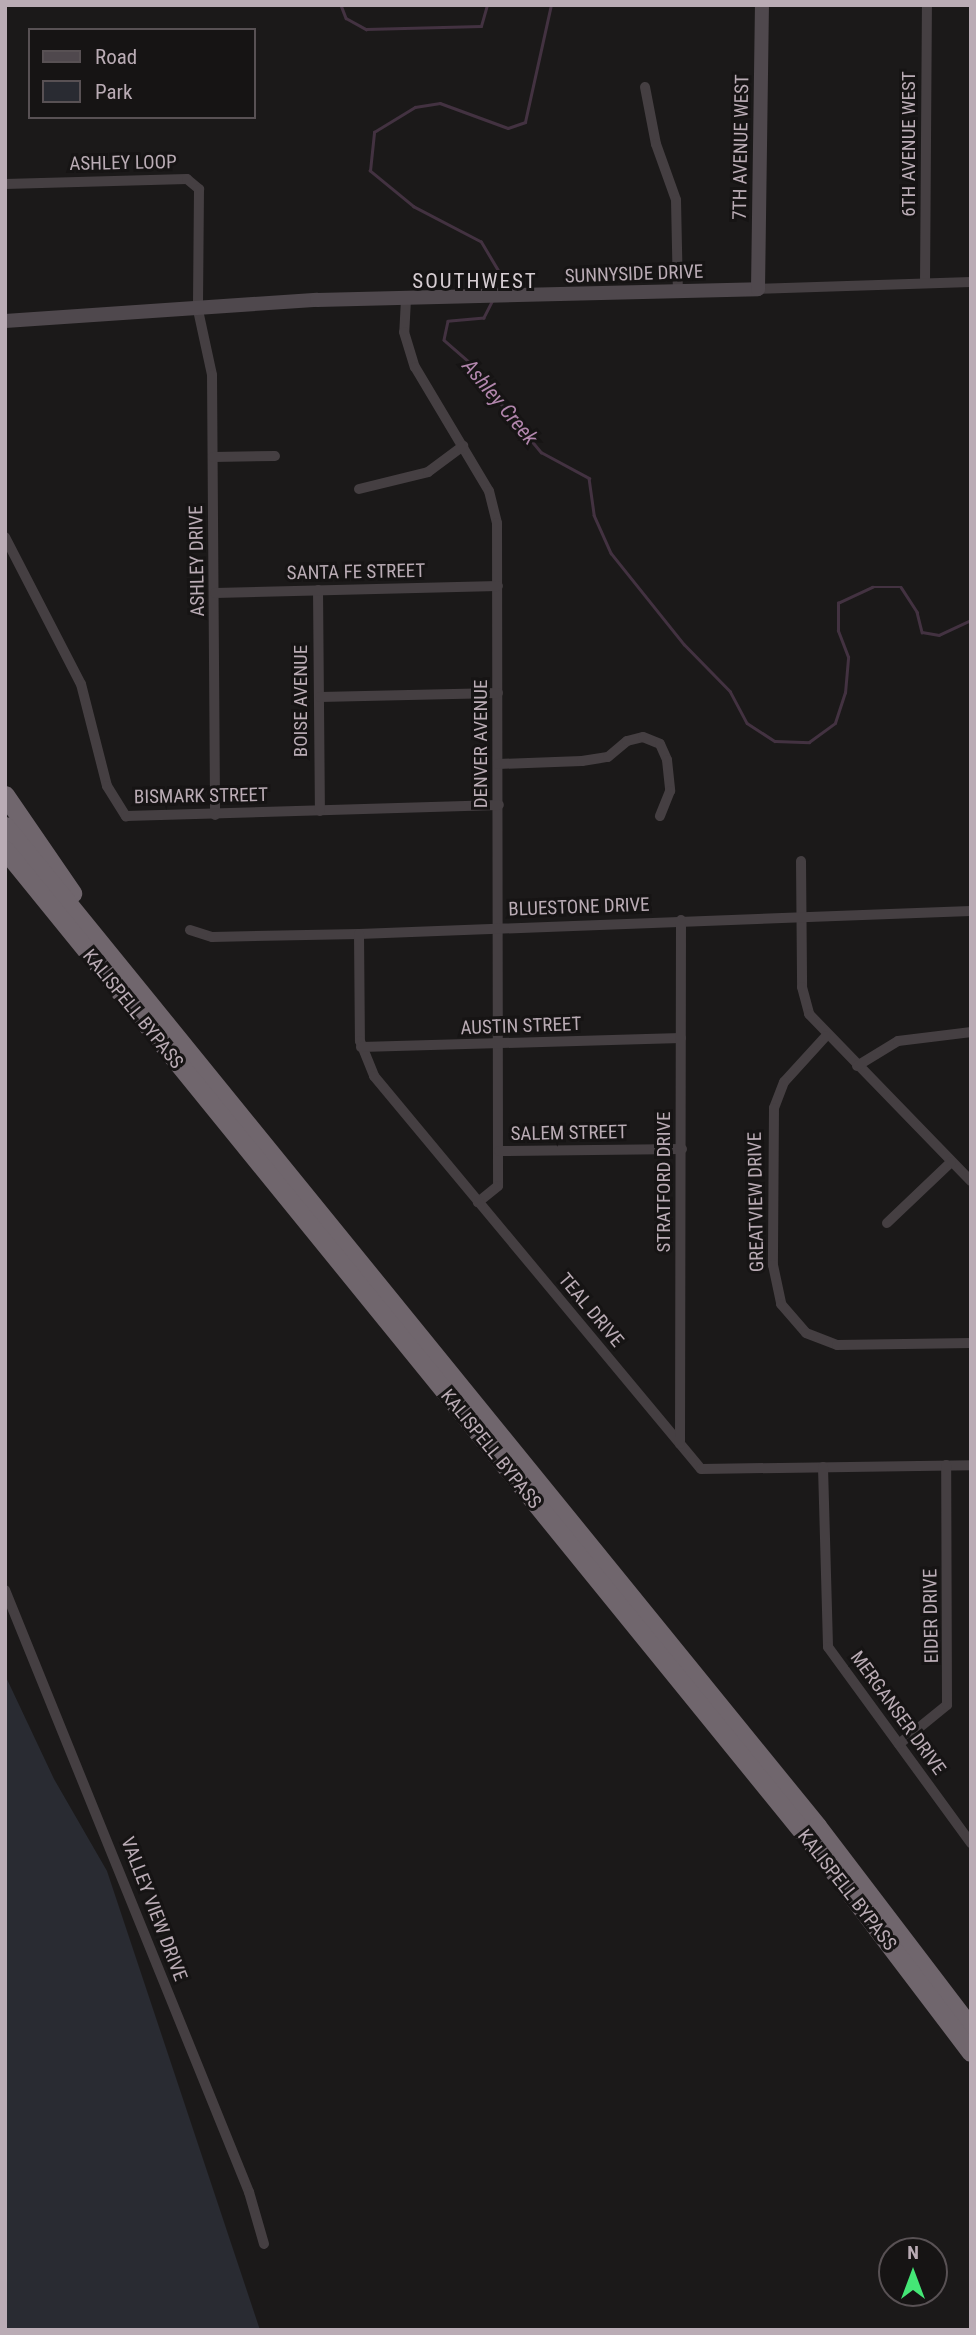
<!DOCTYPE html>
<html>
<head>
<meta charset="utf-8">
<style>
	body { margin:0 }
	#map { position:relative; width:976px; height:2335px; overflow:hidden; background:#1b1919; font-family:"Roboto Condensed",sans-serif }
	div>[style] { position:absolute }
	.green>* { inset:0; background:#292b32 }
	.stream>* { height:2.5px; margin:-1.25px; padding:0 1.25px; transform-origin:1.25px; border-radius:1.25px; background:#433241 }
	.street>* { height:10px; margin:-5px; padding:0 5px; transform-origin:5px; border-radius:5px; background:#453f42 }
	.secondary>* { height:14px; margin:-7px; padding:0 7px; transform-origin:7px; border-radius:7px; background:#4f484d }
	.highway>* { height:19px; margin:-9.5px; padding:0 9.5px; transform-origin:9.5px; border-radius:9.5px; background:#70666d }
	span { translate:-50% -50%; white-space:nowrap; text-align:center; line-height:1.15; -webkit-text-stroke:6px #161414; paint-order:stroke }
	.street-label { font-size:19px; color:#baacb5 }
	.neighbourhood-label { font-size:21px; color:#d6cdd2; letter-spacing:2px }
	.water-label { font-size:21px; color:#b286ad; font-style:italic }
	.frame { position:absolute; inset:0; border:7px solid #baacb5; pointer-events:none }
	.legend { position:absolute; left:28px; top:28px; width:228px; height:91px; box-sizing:border-box; background:#161414; border:2px solid #585154; margin:0; padding:9px 12px; list-style:none; font-size:21px; color:#baacb5 }
	.legend li { display:flex; align-items:center; gap:14px; height:35px }
	.legend b { width:35px; border:2px solid #585154 }
	.north { position:absolute; left:878px; top:2237px; width:70px; height:70px; box-sizing:border-box; background:#161414; border:2px solid #585154; border-radius:50%; rotate:0deg; font-size:19px; font-weight:700; line-height:28px; text-align:center; color:#baacb5 }
	.north::after { content:''; display:block; margin:auto; width:24px; height:32px; background:#44e776; clip-path:polygon(50% 0,100% 100%,50% 72%,0 100%) }
</style>
</head>
<body>
<div id="map">
	<div class="green">
		<div style="clip-path:polygon(5px 1675px,54px 1779px,107px 1871px,260px 2330px,5px 2330px)"></div>
	</div>
	<div class="stream">
		<div style="left:341px;top:5px;width:14px;rotate:69deg"></div>
		<div style="left:346px;top:18px;width:23px;rotate:29deg"></div>
		<div style="left:366px;top:29px;width:115px;rotate:-1.5deg"></div>
		<div style="left:481px;top:26px;width:22px;rotate:-74deg"></div>
		<div style="left:497px;top:291px;width:13px;rotate:-63deg"></div>
		<div style="left:503px;top:279px;width:43px;rotate:-120.7deg"></div>
		<div style="left:481px;top:242px;width:76px;rotate:-152.4deg"></div>
		<div style="left:414px;top:207px;width:57px;rotate:-140.7deg"></div>
		<div style="left:370px;top:171px;width:39px;rotate:-84deg"></div>
		<div style="left:374px;top:132px;width:48px;rotate:-31.4deg"></div>
		<div style="left:415px;top:107px;width:25px;rotate:-9deg"></div>
		<div style="left:440px;top:103px;width:72px;rotate:20.2deg"></div>
		<div style="left:508px;top:128px;width:18px;rotate:-19deg"></div>
		<div style="left:525px;top:122px;width:120px;rotate:-77.5deg"></div>
		<div style="left:493px;top:300px;width:20px;rotate:117deg"></div>
		<div style="left:484px;top:318px;width:36px;rotate:175deg"></div>
		<div style="left:448px;top:321px;width:19px;rotate:102deg"></div>
		<div style="left:444px;top:340px;width:52px;rotate:41.1deg"></div>
		<div style="left:483px;top:374px;width:16px;rotate:68deg"></div>
		<div style="left:489px;top:389px;width:82px;rotate:50.5deg"></div>
		<div style="left:541px;top:452px;width:55px;rotate:28.4deg"></div>
		<div style="left:589px;top:478px;width:37px;rotate:82deg"></div>
		<div style="left:594px;top:515px;width:42px;rotate:65.9deg"></div>
		<div style="left:611px;top:553px;width:117px;rotate:51.3deg"></div>
		<div style="left:684px;top:644px;width:66px;rotate:45.6deg"></div>
		<div style="left:730px;top:691px;width:36px;rotate:62deg"></div>
		<div style="left:747px;top:723px;width:33px;rotate:33deg"></div>
		<div style="left:775px;top:741px;width:34px;rotate:2deg"></div>
		<div style="left:809px;top:742px;width:32px;rotate:-36deg"></div>
		<div style="left:835px;top:723px;width:32px;rotate:-72deg"></div>
		<div style="left:845px;top:693px;width:36px;rotate:-85deg"></div>
		<div style="left:848px;top:657px;width:28px;rotate:-111deg"></div>
		<div style="left:838px;top:631px;width:28px;rotate:-90deg"></div>
		<div style="left:838px;top:603px;width:38px;rotate:-25deg"></div>
		<div style="left:872px;top:587px;width:29px"></div>
		<div style="left:901px;top:587px;width:30px;rotate:57deg"></div>
		<div style="left:917px;top:612px;width:21px;rotate:76deg"></div>
		<div style="left:922px;top:632px;width:17px;rotate:10deg"></div>
		<div style="left:939px;top:635px;width:35px;rotate:-25deg"></div>
	</div>
	<div class="street">
		<div style="left:645px;top:87px;width:58px;rotate:79.1deg"></div>
		<div style="left:656px;top:144px;width:59px;rotate:70.3deg"></div>
		<div style="left:676px;top:200px;width:92px;rotate:88.8deg"></div>
		<div style="left:5px;top:184px;width:182px;rotate:-1.6deg"></div>
		<div style="left:187px;top:179px;width:16px;rotate:40deg"></div>
		<div style="left:199px;top:189px;width:121px;rotate:90.5deg"></div>
		<div style="left:198px;top:310px;width:66px;rotate:77.8deg"></div>
		<div style="left:212px;top:375px;width:440px;rotate:89.6deg"></div>
		<div style="left:925px;top:283px;width:278px;rotate:-89.6deg"></div>
		<div style="left:758px;top:289px;width:213px;rotate:-1.9deg"></div>
		<div style="left:406px;top:299px;width:33px;rotate:93deg"></div>
		<div style="left:404px;top:332px;width:37px;rotate:73deg"></div>
		<div style="left:415px;top:367px;width:144px;rotate:59.2deg"></div>
		<div style="left:489px;top:491px;width:33px;rotate:76deg"></div>
		<div style="left:497px;top:523px;width:663px;rotate:89.91deg"></div>
		<div style="left:498px;top:1186px;width:26px;rotate:141deg"></div>
		<div style="left:213px;top:457px;width:62px;rotate:-0.9deg"></div>
		<div style="left:359px;top:489px;width:71px;rotate:-13.8deg"></div>
		<div style="left:428px;top:472px;width:44px;rotate:-36.6deg"></div>
		<div style="left:5px;top:537px;width:165px;rotate:62.7deg"></div>
		<div style="left:81px;top:684px;width:105px;rotate:75.7deg"></div>
		<div style="left:107px;top:786px;width:36px;rotate:58deg"></div>
		<div style="left:126px;top:816px;width:373px;rotate:-1.7deg"></div>
		<div style="left:318px;top:590px;width:221px;rotate:89.5deg"></div>
		<div style="left:215px;top:593px;width:283px;rotate:-1.4deg"></div>
		<div style="left:320px;top:697px;width:178px;rotate:-1.3deg"></div>
		<div style="left:498px;top:764px;width:84px;rotate:-2deg"></div>
		<div style="left:582px;top:761px;width:26px;rotate:-9deg"></div>
		<div style="left:608px;top:757px;width:25px;rotate:-40deg"></div>
		<div style="left:627px;top:741px;width:16px;rotate:-14deg"></div>
		<div style="left:643px;top:737px;width:18px;rotate:22deg"></div>
		<div style="left:660px;top:744px;width:17px;rotate:66deg"></div>
		<div style="left:667px;top:760px;width:31px;rotate:84deg"></div>
		<div style="left:670px;top:791px;width:27px;rotate:112deg"></div>
		<div style="left:801px;top:861px;width:126px;rotate:89.5deg"></div>
		<div style="left:802px;top:987px;width:28px;rotate:75deg"></div>
		<div style="left:809px;top:1014px;width:233px;rotate:45.9deg"></div>
		<div style="left:190px;top:930px;width:23px;rotate:18deg"></div>
		<div style="left:212px;top:937px;width:147px;rotate:-1.2deg"></div>
		<div style="left:359px;top:934px;width:612px;rotate:-2.15deg"></div>
		<div style="left:359px;top:934px;width:107px;rotate:89.5deg"></div>
		<div style="left:360px;top:1041px;width:38px;rotate:68deg"></div>
		<div style="left:374px;top:1076px;width:511px;rotate:50.24deg"></div>
		<div style="left:701px;top:1469px;width:270px;rotate:-0.8deg"></div>
		<div style="left:826px;top:1036px;width:62px;rotate:132.4deg"></div>
		<div style="left:784px;top:1082px;width:28px;rotate:111deg"></div>
		<div style="left:774px;top:1108px;width:157px;rotate:90.4deg"></div>
		<div style="left:773px;top:1265px;width:40px;rotate:78deg"></div>
		<div style="left:781px;top:1304px;width:38px;rotate:49deg"></div>
		<div style="left:806px;top:1333px;width:33px;rotate:21deg"></div>
		<div style="left:837px;top:1345px;width:134px;rotate:-0.9deg"></div>
		<div style="left:361px;top:1047px;width:320px;rotate:-1.6deg"></div>
		<div style="left:857px;top:1066px;width:48px;rotate:-31.4deg"></div>
		<div style="left:898px;top:1041px;width:74px;rotate:-7deg"></div>
		<div style="left:499px;top:1151px;width:183px;rotate:-0.6deg"></div>
		<div style="left:887px;top:1223px;width:88px;rotate:-43.6deg"></div>
		<div style="left:680px;top:1444px;width:524px;rotate:-89.89deg"></div>
		<div style="left:823px;top:1467px;width:180px;rotate:88.4deg"></div>
		<div style="left:828px;top:1647px;width:243px;rotate:53.9deg"></div>
		<div style="left:5px;top:1590px;width:650px;rotate:67.94deg"></div>
		<div style="left:249px;top:2192px;width:54px;rotate:73.9deg"></div>
		<div style="left:899px;top:1744px;width:62px;rotate:-39.1deg"></div>
		<div style="left:947px;top:1705px;width:240px;rotate:-90.2deg"></div>
	</div>
	<div class="secondary">
		<div style="left:5px;top:321px;width:313px;rotate:-3.9deg"></div>
		<div style="left:317px;top:300px;width:441px;rotate:-1.4deg"></div>
		<div style="left:758px;top:289px;width:284px;rotate:-89.2deg"></div>
	</div>
	<div class="highway">
		<div style="left:5px;top:795px;width:119px;rotate:55.6deg"></div>
		<div style="left:5px;top:826px;width:1288px;rotate:50.92deg"></div>
		<div style="left:817px;top:1826px;width:254px;rotate:52.7deg"></div>
		<div style="left:5px;top:850px;width:1291px;rotate:50.91deg"></div>
		<div style="left:819px;top:1852px;width:251px;rotate:52.8deg"></div>
	</div>
	<div class="street-label">
		<span style="left:909px;top:144px;rotate:-90deg">6TH AVENUE WEST</span>
		<span style="left:741px;top:147px;rotate:-89deg">7TH AVENUE WEST</span>
		<span style="left:123px;top:163px;rotate:-1deg">ASHLEY LOOP</span>
		<span style="left:634px;top:274px;rotate:-2deg">SUNNYSIDE DRIVE</span>
		<span style="left:197px;top:561px;rotate:-91deg">ASHLEY DRIVE</span>
		<span style="left:356px;top:572px;rotate:-1deg">SANTA FE STREET</span>
		<span style="left:301px;top:701px;rotate:-90deg">BOISE AVENUE</span>
		<span style="left:481px;top:744px;rotate:-90deg">DENVER AVENUE</span>
		<span style="left:201px;top:796px;rotate:-1deg">BISMARK STREET</span>
		<span style="left:579px;top:907px;rotate:-2deg">BLUESTONE DRIVE</span>
		<span style="left:133px;top:1009px;rotate:51deg">KALISPELL BYPASS</span>
		<span style="left:521px;top:1026px;rotate:-2deg">AUSTIN STREET</span>
		<span style="left:569px;top:1133px;rotate:-1deg">SALEM STREET</span>
		<span style="left:664px;top:1182px;rotate:-90deg">STRATFORD DRIVE</span>
		<span style="left:756px;top:1202px;rotate:-91deg">GREATVIEW DRIVE</span>
		<span style="left:591px;top:1310px;rotate:50deg">TEAL DRIVE</span>
		<span style="left:491px;top:1449px;rotate:51deg">KALISPELL BYPASS</span>
		<span style="left:931px;top:1616px;rotate:-91deg">EIDER DRIVE</span>
		<span style="left:898px;top:1713px;rotate:54deg">MERGANSER DRIVE</span>
		<span style="left:847px;top:1890px;rotate:52deg">KALISPELL BYPASS</span>
		<span style="left:154px;top:1909px;rotate:69deg">VALLEY VIEW DRIVE</span>
	</div>
	<div class="neighbourhood-label">
		<span style="left:475px;top:281px">SOUTHWEST</span>
	</div>
	<div class="water-label">
		<span style="left:500px;top:402px;rotate:50deg">Ashley Creek</span>
	</div>
	<div class="frame"></div>
	<ul class="legend">
	<li><b style="height:9px;background:#4f484d"></b>Road</li>
	<li><b style="height:19px;background:#292b32"></b>Park</li>
	</ul>
	<div class="north">N</div>
</div>
</body>
</html>
